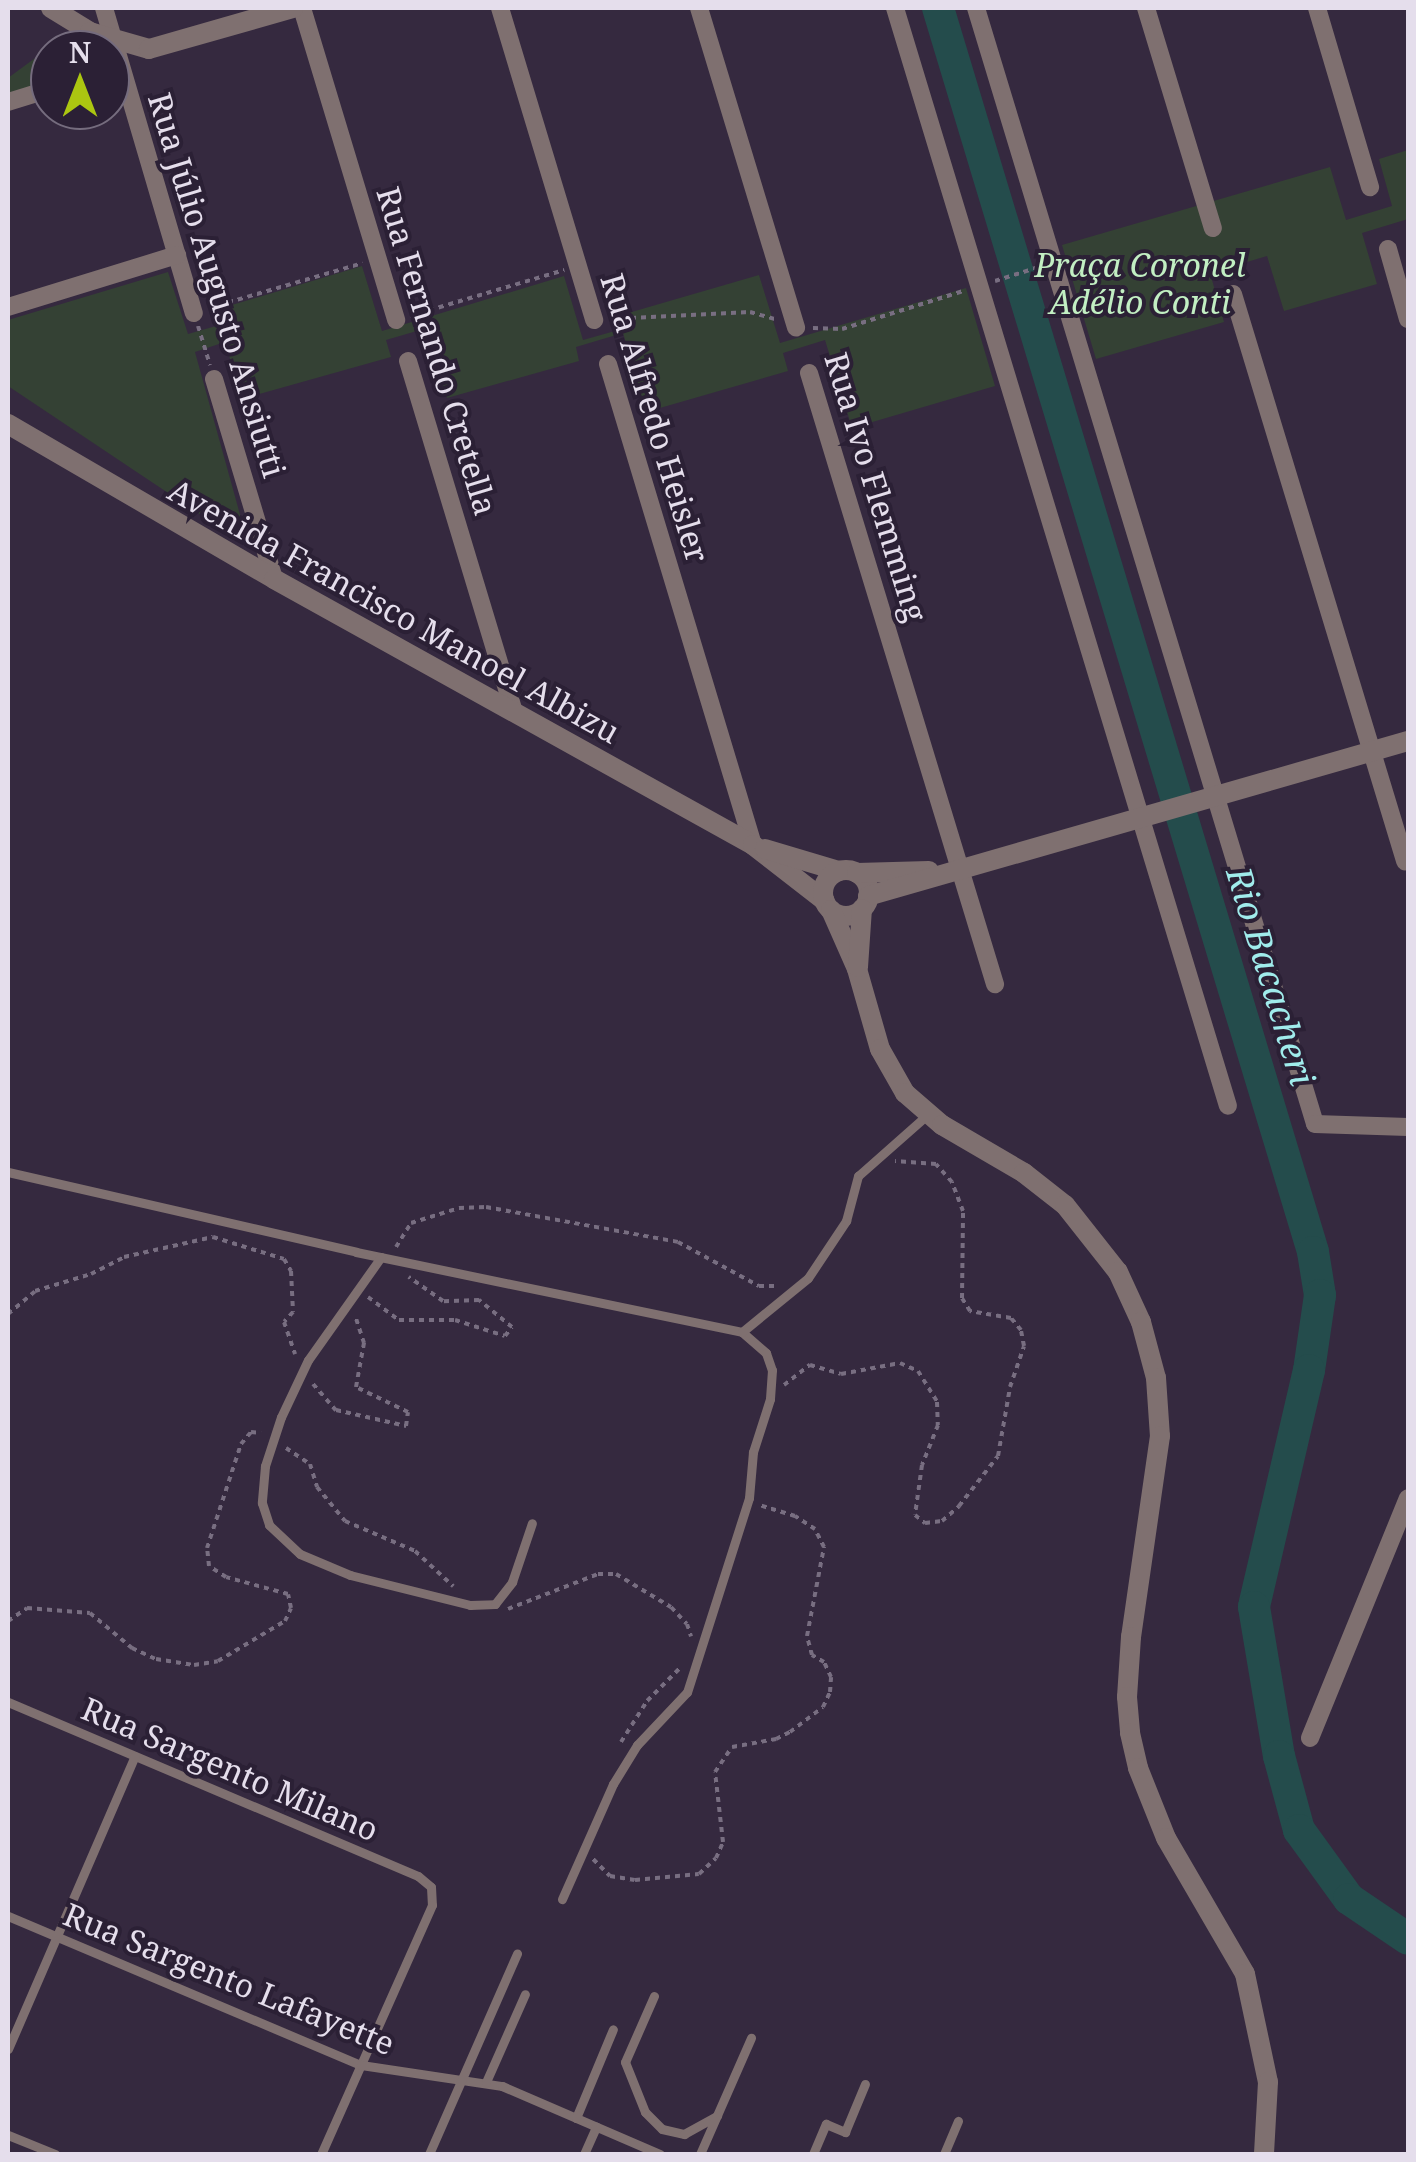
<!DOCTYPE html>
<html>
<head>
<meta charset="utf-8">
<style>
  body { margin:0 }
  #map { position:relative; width:1416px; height:2162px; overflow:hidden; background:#35293f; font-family:"Noto Serif",serif }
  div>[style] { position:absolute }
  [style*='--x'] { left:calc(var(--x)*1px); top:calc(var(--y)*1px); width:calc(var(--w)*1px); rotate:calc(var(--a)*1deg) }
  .green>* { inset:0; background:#344134 }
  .river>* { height:32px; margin:-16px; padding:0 16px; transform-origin:16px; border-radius:16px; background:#244c4c }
  .path>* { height:4px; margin-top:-2px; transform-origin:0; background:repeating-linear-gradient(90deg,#786e81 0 5px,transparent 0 10px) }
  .service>* { height:9px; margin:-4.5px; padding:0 4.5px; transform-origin:4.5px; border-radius:4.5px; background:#7f7070 }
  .minor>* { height:18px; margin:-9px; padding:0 9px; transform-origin:9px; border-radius:9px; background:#7f7070 }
  .tertiary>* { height:20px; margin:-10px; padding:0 10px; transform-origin:10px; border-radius:10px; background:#7f7070 }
  .tertiary>.ring { margin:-10px; padding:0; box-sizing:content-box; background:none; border:20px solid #7f7070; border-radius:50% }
  span { translate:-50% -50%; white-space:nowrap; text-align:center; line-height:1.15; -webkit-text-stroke:8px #2b2035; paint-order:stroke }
  .park-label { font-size:32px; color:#c2efc3; font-style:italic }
  .street-label { font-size:32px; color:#e5deec }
  .water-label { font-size:35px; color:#a0ecec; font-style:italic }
  .frame { position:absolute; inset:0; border:10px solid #e5deec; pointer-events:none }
  .north { position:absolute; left:30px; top:30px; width:100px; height:100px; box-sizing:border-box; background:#2b2035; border:2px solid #756c7e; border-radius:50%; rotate:0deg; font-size:28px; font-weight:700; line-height:40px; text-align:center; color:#e5deec }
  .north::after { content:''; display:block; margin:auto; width:35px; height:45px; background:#acc611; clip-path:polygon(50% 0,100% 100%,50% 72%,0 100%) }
</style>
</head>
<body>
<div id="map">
  <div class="green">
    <i style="clip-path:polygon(61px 39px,79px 50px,50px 50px,50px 81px,8px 94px,8px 78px)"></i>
    <i style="clip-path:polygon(1408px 150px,1408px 219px,1362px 233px,1377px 284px,1284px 311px,1267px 256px,1210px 273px,1224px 322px,1096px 359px,1062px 245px,1330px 167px,1346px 220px,1392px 206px,1379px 159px)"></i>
    <i style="clip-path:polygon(362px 266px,382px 331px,564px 276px,583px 340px,615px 331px,611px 318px,759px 275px,780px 343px,966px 288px,995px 386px,852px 428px,825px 340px,783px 353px,788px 371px,646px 412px,623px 333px,576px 347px,579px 361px,447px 398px,427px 328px,386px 340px,391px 357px,242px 399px,225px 342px,195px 352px,249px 547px,8px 386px,8px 320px,168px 272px,188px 334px,216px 326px,212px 311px)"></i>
  </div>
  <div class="river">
    <i style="--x:938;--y:8;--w:1299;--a:73.22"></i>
    <i style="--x:1313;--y:1252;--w:44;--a:80.8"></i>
    <i style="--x:1320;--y:1295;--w:76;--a:98.3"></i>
    <i style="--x:1309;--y:1370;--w:243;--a:103.1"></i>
    <i style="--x:1254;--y:1607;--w:151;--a:80.5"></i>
    <i style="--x:1279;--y:1756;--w:77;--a:74.9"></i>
    <i style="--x:1299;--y:1830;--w:85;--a:54.1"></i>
    <i style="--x:1349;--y:1899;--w:71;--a:34.1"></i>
  </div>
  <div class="path">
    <i style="--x:995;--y:281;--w:46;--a:-17.7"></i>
    <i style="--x:209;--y:308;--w:160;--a:-16.3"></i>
    <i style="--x:410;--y:316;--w:161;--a:-16.6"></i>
    <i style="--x:611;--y:319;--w:139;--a:-2.9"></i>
    <i style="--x:750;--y:312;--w:26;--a:16"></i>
    <i style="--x:198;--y:326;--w:41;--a:72.9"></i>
    <i style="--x:813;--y:328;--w:29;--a:2"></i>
    <i style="--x:842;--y:329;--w:127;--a:-17.4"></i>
    <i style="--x:396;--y:1247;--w:28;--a:-58"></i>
    <i style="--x:411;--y:1223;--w:50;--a:-17.4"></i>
    <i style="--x:459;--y:1208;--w:27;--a:-2"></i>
    <i style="--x:486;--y:1207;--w:195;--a:10.3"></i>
    <i style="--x:678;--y:1242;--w:92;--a:28.5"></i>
    <i style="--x:759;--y:1286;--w:16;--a:0"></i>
    <i style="--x:368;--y:1297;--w:39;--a:37"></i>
    <i style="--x:399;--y:1320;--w:56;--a:0"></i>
    <i style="--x:455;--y:1320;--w:52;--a:17.7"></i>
    <i style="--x:505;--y:1336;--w:11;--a:-52"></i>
    <i style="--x:512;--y:1327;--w:43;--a:-140.7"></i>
    <i style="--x:479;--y:1300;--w:36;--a:178"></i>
    <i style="--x:443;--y:1301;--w:42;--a:-144.8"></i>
    <i style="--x:8;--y:1314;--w:35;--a:-40"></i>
    <i style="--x:35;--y:1291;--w:59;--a:-16.9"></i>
    <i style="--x:91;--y:1274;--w:37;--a:-27"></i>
    <i style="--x:124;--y:1257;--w:91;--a:-12.7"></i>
    <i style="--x:213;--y:1237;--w:74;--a:17.2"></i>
    <i style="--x:284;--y:1259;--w:14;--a:60"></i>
    <i style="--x:291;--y:1271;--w:41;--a:87.2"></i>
    <i style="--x:293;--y:1312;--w:13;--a:132"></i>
    <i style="--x:284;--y:1322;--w:34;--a:71"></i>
    <i style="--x:313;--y:1384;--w:35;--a:49"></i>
    <i style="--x:336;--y:1410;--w:72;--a:12.9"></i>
    <i style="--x:406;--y:1426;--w:14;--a:-82"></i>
    <i style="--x:408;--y:1412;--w:58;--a:-154.3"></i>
    <i style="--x:356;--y:1387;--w:45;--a:-79.7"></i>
    <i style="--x:364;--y:1343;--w:29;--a:-108"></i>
    <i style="--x:784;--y:1385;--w:33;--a:-38"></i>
    <i style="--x:810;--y:1365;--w:32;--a:16"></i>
    <i style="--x:841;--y:1374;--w:60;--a:-10.6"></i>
    <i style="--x:900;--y:1363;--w:20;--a:24"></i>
    <i style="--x:918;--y:1371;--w:36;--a:58"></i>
    <i style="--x:937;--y:1402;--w:23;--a:88"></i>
    <i style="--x:938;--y:1425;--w:43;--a:111.8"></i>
    <i style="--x:922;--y:1465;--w:50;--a:98"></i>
    <i style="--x:915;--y:1515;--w:13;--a:39"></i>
    <i style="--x:925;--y:1523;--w:17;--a:-7"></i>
    <i style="--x:942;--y:1521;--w:23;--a:-41"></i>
    <i style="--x:959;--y:1506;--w:63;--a:-52"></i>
    <i style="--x:998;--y:1456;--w:70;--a:-80.1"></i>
    <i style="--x:1010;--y:1387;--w:43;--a:-71.1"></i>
    <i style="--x:1024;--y:1346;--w:16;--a:-101"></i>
    <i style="--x:1021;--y:1330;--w:16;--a:-130"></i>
    <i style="--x:1011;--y:1318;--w:42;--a:-170.3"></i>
    <i style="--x:970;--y:1311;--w:15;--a:-122"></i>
    <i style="--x:962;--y:1298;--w:87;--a:-89.3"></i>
    <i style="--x:963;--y:1211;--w:31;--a:-111"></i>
    <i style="--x:952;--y:1182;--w:24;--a:-132"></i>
    <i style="--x:936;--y:1164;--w:41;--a:-175.8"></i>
    <i style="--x:286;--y:1448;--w:29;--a:34"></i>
    <i style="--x:310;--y:1464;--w:24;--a:73"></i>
    <i style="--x:317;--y:1487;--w:44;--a:50.5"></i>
    <i style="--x:345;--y:1521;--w:76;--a:23.2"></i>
    <i style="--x:415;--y:1551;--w:52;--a:42.6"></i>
    <i style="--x:508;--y:1609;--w:97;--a:-21.3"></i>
    <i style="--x:598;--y:1574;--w:18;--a:0"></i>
    <i style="--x:616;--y:1574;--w:64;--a:31"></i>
    <i style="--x:671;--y:1607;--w:23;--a:47"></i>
    <i style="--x:687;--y:1624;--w:13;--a:72"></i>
    <i style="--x:8;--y:1621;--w:23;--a:-34"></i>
    <i style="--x:27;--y:1608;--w:63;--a:4.5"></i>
    <i style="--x:90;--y:1613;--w:55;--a:39.8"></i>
    <i style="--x:132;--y:1648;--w:26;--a:25"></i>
    <i style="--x:156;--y:1659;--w:38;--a:9"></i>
    <i style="--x:194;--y:1665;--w:24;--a:-9"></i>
    <i style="--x:218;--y:1661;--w:78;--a:-30.8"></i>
    <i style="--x:285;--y:1621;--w:14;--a:-65"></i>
    <i style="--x:291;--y:1608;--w:14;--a:-102"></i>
    <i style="--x:288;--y:1594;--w:64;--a:-164.7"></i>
    <i style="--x:226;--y:1577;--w:20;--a:-147"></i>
    <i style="--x:209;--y:1566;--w:18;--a:-96"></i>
    <i style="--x:207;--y:1548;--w:109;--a:-71.9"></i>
    <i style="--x:241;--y:1444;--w:16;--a:-50"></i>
    <i style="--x:251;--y:1432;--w:10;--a:6"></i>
    <i style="--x:621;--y:1742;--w:49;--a:-57.6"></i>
    <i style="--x:647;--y:1701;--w:47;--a:-45"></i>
    <i style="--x:593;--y:1859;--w:24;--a:45"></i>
    <i style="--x:610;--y:1876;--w:25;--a:9"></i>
    <i style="--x:635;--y:1880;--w:64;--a:-5.4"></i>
    <i style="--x:699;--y:1874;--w:23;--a:-43"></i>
    <i style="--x:716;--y:1858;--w:17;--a:-66"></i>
    <i style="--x:723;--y:1842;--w:70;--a:-96.5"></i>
    <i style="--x:715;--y:1772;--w:30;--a:-56"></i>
    <i style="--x:732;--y:1747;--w:45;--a:-10.3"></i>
    <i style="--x:776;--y:1739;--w:16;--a:-27"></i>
    <i style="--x:790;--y:1732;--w:41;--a:-37.1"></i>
    <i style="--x:823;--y:1707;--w:17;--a:-65"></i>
    <i style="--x:830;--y:1692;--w:15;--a:-86"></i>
    <i style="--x:831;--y:1677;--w:17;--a:-115"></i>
    <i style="--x:824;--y:1662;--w:14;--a:-150"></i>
    <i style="--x:812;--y:1655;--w:20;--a:-105"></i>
    <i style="--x:807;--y:1636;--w:91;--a:-79.2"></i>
    <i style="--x:824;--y:1547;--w:20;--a:-117"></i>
    <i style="--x:815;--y:1529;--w:24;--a:-147"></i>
    <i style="--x:795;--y:1516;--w:37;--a:-163"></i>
  </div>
  <div class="service">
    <i style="--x:8;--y:1172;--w:357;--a:12.9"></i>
    <i style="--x:356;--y:1252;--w:394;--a:11.7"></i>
    <i style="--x:742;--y:1332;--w:32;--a:41"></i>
    <i style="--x:766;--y:1353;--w:18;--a:71"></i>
    <i style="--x:772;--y:1370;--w:29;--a:94"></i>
    <i style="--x:770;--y:1399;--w:56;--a:107.8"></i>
    <i style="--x:753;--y:1452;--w:46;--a:95"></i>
    <i style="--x:749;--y:1498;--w:204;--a:107.7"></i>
    <i style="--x:687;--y:1692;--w:73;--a:133.3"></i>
    <i style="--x:637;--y:1745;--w:46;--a:121.6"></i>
    <i style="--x:613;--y:1784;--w:126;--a:113.9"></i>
    <i style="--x:381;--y:1257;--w:126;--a:125.3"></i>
    <i style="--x:308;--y:1360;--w:63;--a:115.3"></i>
    <i style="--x:281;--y:1417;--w:52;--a:108.1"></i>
    <i style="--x:265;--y:1466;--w:37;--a:95"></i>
    <i style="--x:262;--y:1503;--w:23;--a:72"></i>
    <i style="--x:269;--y:1525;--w:42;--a:43.1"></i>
    <i style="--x:300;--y:1554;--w:54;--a:22.8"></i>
    <i style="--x:350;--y:1575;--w:124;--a:14"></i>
    <i style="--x:470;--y:1605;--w:25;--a:-2"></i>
    <i style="--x:495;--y:1604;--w:28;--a:-52"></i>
    <i style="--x:512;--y:1582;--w:62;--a:-71.3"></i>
    <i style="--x:742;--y:1332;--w:85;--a:-39.3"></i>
    <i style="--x:808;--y:1278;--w:69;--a:-56.3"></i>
    <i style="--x:846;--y:1221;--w:47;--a:-75.1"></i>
    <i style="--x:858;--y:1176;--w:92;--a:-41.5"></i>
    <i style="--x:8;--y:1702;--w:445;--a:23"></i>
    <i style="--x:418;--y:1876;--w:17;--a:40"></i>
    <i style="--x:431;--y:1887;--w:18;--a:87"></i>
    <i style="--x:432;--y:1905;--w:273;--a:114"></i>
    <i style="--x:8;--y:1916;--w:383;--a:22.9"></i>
    <i style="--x:361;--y:2065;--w:143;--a:8.5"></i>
    <i style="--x:502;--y:2086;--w:172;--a:23.3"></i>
    <i style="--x:654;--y:1996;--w:72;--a:113.7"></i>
    <i style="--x:625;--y:2062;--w:54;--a:68.2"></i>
    <i style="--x:645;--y:2112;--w:24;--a:45"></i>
    <i style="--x:662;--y:2129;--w:23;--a:13"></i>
    <i style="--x:684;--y:2134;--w:38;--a:-29"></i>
    <i style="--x:8;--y:2049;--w:319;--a:-66.6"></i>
    <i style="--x:486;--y:2082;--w:96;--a:-66.1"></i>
    <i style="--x:576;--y:2118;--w:96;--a:-67.4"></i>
    <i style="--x:8;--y:2135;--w:51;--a:22"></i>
    <i style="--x:429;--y:2154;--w:219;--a:-66.3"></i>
    <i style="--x:584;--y:2154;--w:30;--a:-66"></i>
    <i style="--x:700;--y:2154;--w:127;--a:-66.3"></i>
    <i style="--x:813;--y:2154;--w:33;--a:-67"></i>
    <i style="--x:826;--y:2124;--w:21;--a:23"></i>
    <i style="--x:845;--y:2132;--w:52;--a:-67.4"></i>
    <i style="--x:944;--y:2154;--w:36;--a:-67"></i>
  </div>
  <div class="minor">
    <i style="--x:104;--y:8;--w:318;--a:73.6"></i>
    <i style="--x:302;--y:8;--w:326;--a:73.2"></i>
    <i style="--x:500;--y:8;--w:326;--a:73.2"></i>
    <i style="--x:699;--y:8;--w:334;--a:73.1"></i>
    <i style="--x:895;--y:8;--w:1147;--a:73.13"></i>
    <i style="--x:976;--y:8;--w:1166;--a:73.1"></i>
    <i style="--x:1315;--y:1124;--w:93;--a:1.8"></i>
    <i style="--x:1146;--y:8;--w:230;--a:73.1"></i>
    <i style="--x:1317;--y:8;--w:187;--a:73.5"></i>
    <i style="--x:8;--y:102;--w:44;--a:-17.2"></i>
    <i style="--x:1388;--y:249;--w:73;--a:74.1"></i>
    <i style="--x:1233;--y:294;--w:593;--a:73.12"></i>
    <i style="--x:8;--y:307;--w:177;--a:-17.1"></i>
    <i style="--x:408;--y:361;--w:367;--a:73.2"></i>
    <i style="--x:608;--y:364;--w:502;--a:73.22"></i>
    <i style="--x:809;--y:373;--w:639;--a:73.07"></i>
    <i style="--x:214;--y:379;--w:209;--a:73.3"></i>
    <i style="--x:1310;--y:1738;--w:259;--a:-67.8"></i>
  </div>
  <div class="tertiary">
    <i style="--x:51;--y:8;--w:46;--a:31.6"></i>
    <i style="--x:90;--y:32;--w:61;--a:16.1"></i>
    <i style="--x:149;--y:49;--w:150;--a:-15.9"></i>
    <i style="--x:8;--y:424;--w:308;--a:30.2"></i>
    <i style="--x:274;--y:579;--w:548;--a:29.04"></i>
    <i style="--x:753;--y:845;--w:91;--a:37.9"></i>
    <i style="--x:765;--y:849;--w:77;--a:16.6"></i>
    <i class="ring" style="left:823px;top:870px;width:26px;height:26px"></i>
    <i style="--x:857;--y:873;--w:72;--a:-1.6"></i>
    <i style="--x:868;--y:896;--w:562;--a:-16.02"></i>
    <i style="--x:831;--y:910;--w:64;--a:66.2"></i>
    <i style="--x:857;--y:969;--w:83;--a:74"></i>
    <i style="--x:880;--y:1049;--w:51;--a:60.4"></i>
    <i style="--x:905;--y:1093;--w:49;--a:40.9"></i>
    <i style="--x:942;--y:1125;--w:95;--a:30.3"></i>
    <i style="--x:1024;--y:1173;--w:52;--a:38"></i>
    <i style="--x:1065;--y:1205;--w:85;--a:51.7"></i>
    <i style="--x:1118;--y:1272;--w:55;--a:65.3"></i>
    <i style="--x:1141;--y:1322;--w:58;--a:75"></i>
    <i style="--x:1156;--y:1378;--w:58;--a:86.1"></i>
    <i style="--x:1160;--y:1436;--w:203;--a:98.2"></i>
    <i style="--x:1131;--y:1637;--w:60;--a:93.8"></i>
    <i style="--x:1127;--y:1697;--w:36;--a:85"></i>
    <i style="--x:1130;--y:1733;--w:36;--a:77"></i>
    <i style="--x:1138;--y:1768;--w:75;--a:68.2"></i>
    <i style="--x:1166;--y:1838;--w:157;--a:59.8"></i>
    <i style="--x:1245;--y:1974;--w:110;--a:78"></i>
    <i style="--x:1268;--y:2082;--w:72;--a:93.2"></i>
    <i style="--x:858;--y:967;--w:58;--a:-86.1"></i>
  </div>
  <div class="park-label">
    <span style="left:1140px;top:284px">Praça Coronel<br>Adélio Conti</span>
  </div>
  <div class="street-label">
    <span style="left:217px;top:285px;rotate:73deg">Rua Júlio Augusto Ansiutti</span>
    <span style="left:437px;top:351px;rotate:73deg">Rua Fernando Cretella</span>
    <span style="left:655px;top:418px;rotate:73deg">Rua Alfredo Heisler</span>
    <span style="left:876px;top:487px;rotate:73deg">Rua Ivo Flemming</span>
    <span style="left:394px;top:611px;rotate:29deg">Avenida Francisco Manoel Albizu</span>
    <span style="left:230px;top:1769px;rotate:23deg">Rua Sargento Milano</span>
    <span style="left:229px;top:1979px;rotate:22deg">Rua Sargento Lafayette</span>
  </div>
  <div class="water-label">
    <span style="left:1271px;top:976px;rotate:73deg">Rio Bacacheri</span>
  </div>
  <div class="frame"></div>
  <div class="north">N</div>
</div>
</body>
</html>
